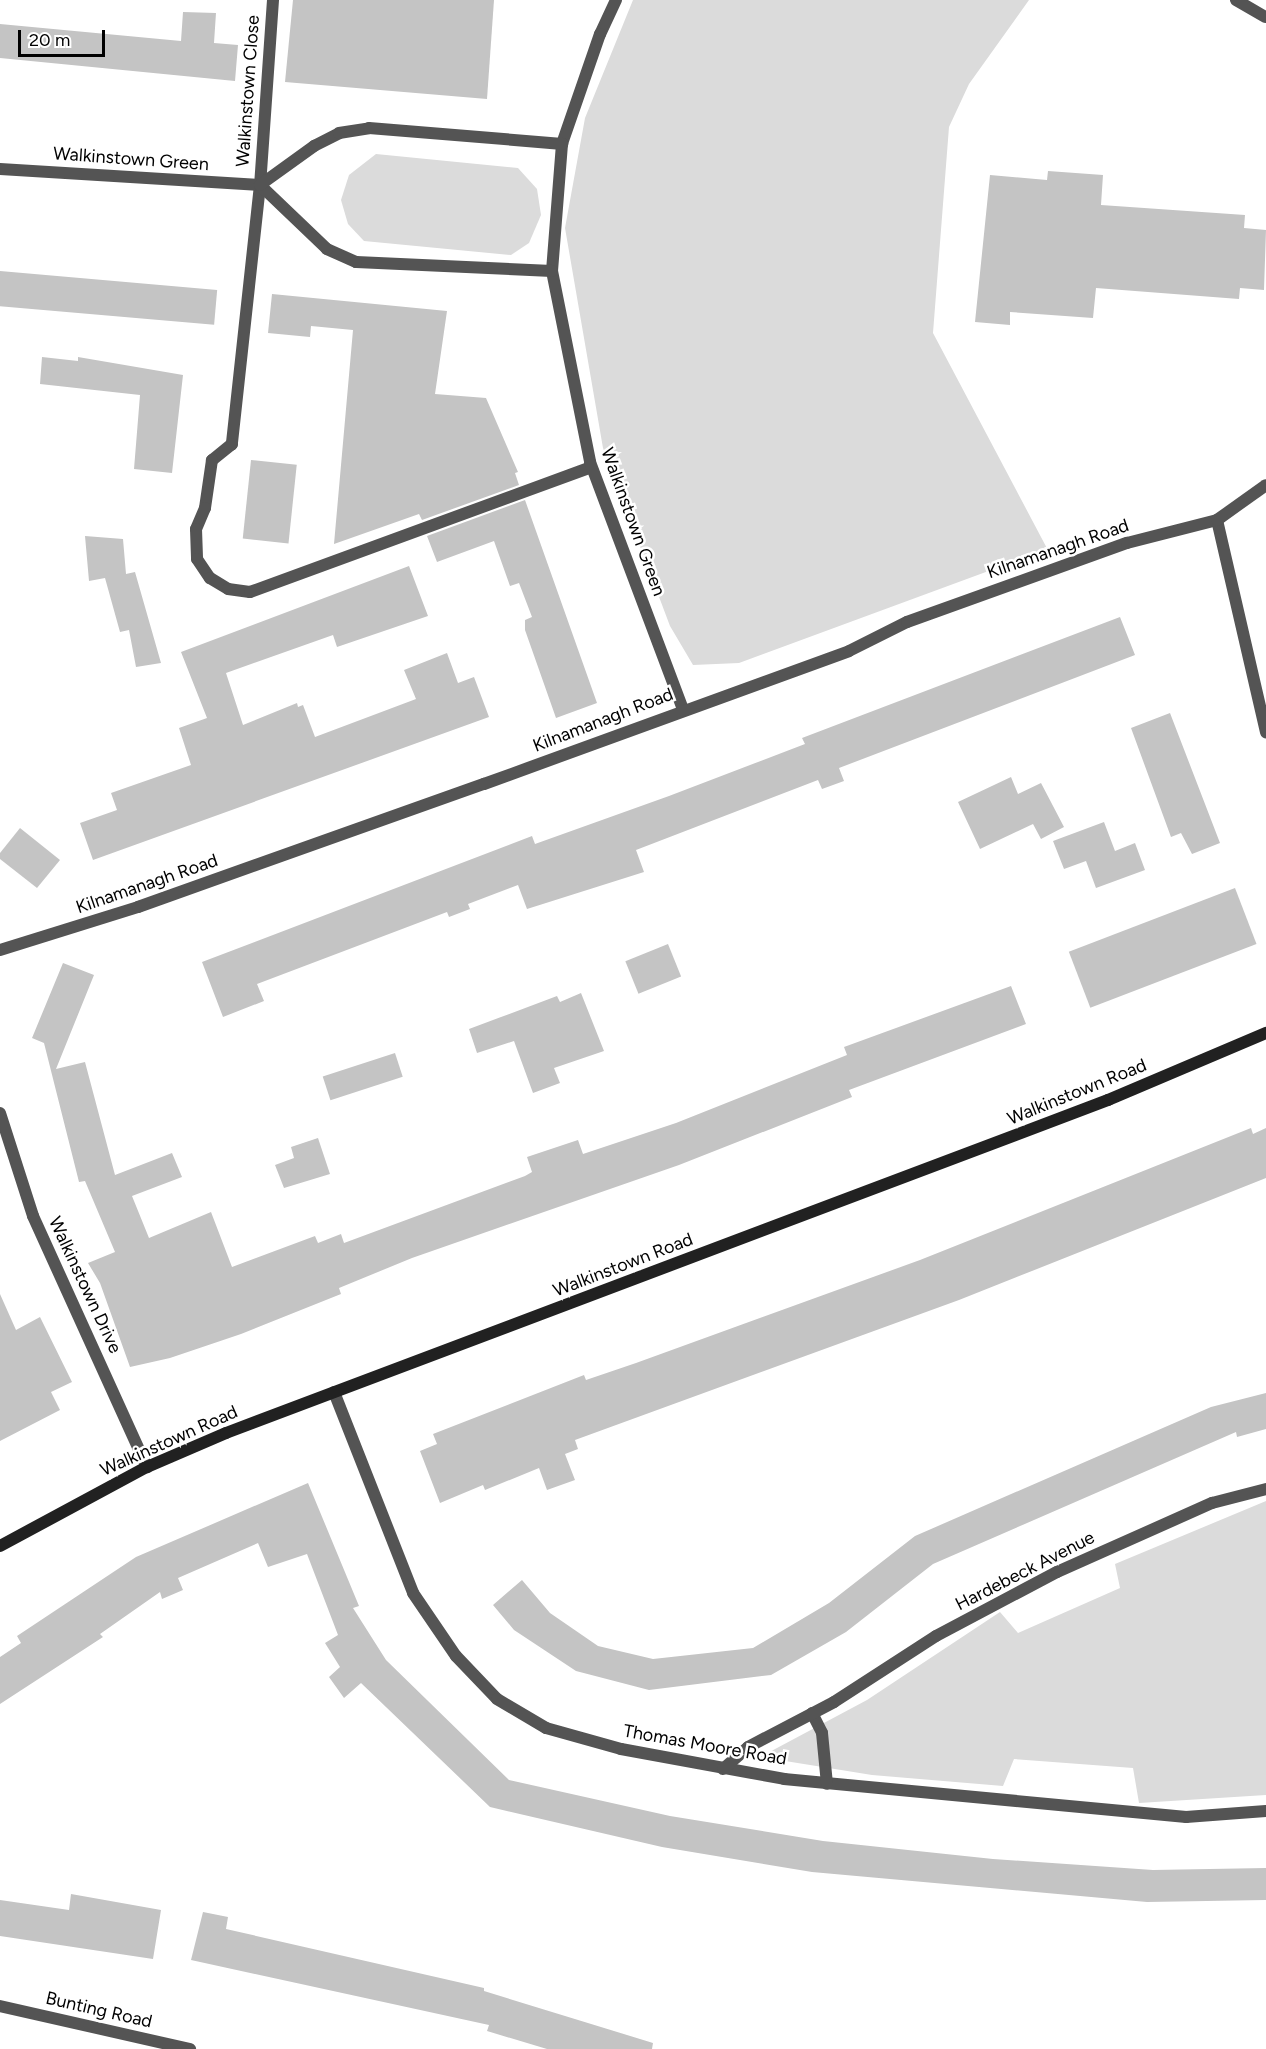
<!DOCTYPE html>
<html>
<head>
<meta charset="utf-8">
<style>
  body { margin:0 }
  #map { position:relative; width:1266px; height:2049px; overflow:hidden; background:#fff; font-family:Figtree,sans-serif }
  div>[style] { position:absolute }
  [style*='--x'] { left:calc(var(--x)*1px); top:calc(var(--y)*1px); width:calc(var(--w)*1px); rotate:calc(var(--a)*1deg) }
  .green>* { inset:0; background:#dbdbdb }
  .building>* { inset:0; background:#c4c4c4; transform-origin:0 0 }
  .street>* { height:12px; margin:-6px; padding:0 6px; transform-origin:6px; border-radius:6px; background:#545454 }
  .secondary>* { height:12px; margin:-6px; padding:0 6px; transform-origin:6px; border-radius:6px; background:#212121 }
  span { translate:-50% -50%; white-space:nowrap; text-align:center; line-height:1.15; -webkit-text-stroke:5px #fff; paint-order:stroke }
  .street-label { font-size:18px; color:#000 }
  .scale { position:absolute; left:18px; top:30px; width:87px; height:27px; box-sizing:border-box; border:3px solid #000; border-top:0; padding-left:8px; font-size:18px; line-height:21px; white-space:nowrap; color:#000; -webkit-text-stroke:4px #fff; paint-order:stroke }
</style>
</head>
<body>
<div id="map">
  <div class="green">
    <i style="clip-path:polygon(633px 0,1029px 0,969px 84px,949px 127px,933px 333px,1050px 554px,994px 569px,739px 663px,693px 665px,670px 626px,603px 448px,565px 228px,585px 118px)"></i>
    <i style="clip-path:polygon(376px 154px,518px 168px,537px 189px,541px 215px,529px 243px,511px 255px,364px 241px,348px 224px,341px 200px,349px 175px)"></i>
    <i style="clip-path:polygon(1266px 1501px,1266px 1795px,1139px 1803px,1133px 1768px,1014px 1759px,1003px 1786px,872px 1775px,760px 1757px,867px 1700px,1000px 1612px,1018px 1633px,1120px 1588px,1115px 1564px)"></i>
  </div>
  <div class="building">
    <i style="clip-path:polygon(293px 0,494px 0,487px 99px,285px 82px)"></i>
    <i style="clip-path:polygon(183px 12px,216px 13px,214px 43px,238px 45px,235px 81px,0 58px,0 24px,181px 41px)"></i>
    <i style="clip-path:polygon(1048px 171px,1103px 175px,1101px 205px,1245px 215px,1244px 228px,1266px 230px,1264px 290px,1240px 288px,1239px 299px,1096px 288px,1093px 318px,1010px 312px,1010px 325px,975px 322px,990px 175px,1047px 180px)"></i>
    <i style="left:0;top:271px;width:218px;height:35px;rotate:5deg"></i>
    <i style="clip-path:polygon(272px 294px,447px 311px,435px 394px,486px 398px,518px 472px,515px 473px,519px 485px,422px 520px,419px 514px,334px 544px,353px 330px,311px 326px,310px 337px,268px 333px)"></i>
    <i style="clip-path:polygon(42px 357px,78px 361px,78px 357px,183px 375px,172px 473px,134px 469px,140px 395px,40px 384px)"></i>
    <i style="left:251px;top:460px;width:46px;height:79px;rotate:6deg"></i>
    <i style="clip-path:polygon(525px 500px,597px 703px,556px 718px,525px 630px,525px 620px,532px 617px,519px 583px,510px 586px,494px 541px,437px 562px,427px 536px)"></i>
    <i style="clip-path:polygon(85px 536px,123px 539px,126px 574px,135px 572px,161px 663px,136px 667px,129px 630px,120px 632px,105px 578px,89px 581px)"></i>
    <i style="clip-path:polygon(409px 566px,428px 616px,337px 647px,333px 635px,226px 673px,243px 725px,297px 703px,298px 707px,303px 705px,315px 737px,416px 699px,404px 670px,447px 653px,458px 683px,474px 677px,489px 717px,93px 860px,80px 823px,117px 810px,111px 793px,191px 765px,179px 728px,207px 718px,181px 652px)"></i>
    <i style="clip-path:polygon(1120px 617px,1135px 655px,839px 768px,844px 781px,822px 789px,818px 780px,636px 850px,644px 872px,527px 909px,518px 885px,468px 904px,470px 909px,449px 917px,447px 912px,257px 984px,264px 1001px,223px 1017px,202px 962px,532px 836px,535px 844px,669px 796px,805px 744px,802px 738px)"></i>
    <i style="clip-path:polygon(1170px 713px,1220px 843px,1192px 854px,1181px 833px,1171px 837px,1131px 728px)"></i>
    <i style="clip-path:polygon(1011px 777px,1018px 794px,1041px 783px,1064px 827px,1041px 839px,1033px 824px,980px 849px,958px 802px)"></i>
    <i style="clip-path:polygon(1104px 822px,1115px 851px,1135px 843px,1145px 870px,1096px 888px,1086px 861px,1064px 869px,1053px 841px)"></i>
    <i style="clip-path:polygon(20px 828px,60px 860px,37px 888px,0 859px,0 853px)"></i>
    <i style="left:1235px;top:888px;width:60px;height:178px;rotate:69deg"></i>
    <i style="left:668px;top:944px;width:35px;height:46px;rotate:68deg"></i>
    <i style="clip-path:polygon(63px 963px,94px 975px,56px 1069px,85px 1062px,115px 1175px,172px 1153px,182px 1177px,132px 1196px,149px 1238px,211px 1212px,232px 1267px,315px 1236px,318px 1243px,341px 1234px,344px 1243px,525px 1176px,532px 1172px,527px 1157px,578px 1140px,583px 1154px,676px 1123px,847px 1055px,844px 1047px,1011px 986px,1026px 1024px,849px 1090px,852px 1097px,679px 1165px,412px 1258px,339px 1288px,341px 1294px,241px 1334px,170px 1358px,130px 1367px,100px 1283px,88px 1263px,115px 1252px,85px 1181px,79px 1182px,44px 1043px,32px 1038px)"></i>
    <i style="clip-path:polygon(581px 993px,604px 1051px,554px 1068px,560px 1083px,533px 1093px,514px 1041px,477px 1053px,469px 1029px,557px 996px,560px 1002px)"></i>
    <i style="left:395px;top:1053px;width:25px;height:76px;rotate:72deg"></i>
    <i style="clip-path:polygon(1251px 1128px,1253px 1134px,1266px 1128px,1266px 1178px,959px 1300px,575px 1440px,578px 1449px,565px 1454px,575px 1480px,547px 1490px,539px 1468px,485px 1490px,483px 1485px,440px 1503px,420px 1451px,437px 1444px,433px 1434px,584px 1375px,586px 1380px,636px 1363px,920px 1260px)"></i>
    <i style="clip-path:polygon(318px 1138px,330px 1174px,284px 1188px,275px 1165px,294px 1158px,291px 1147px)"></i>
    <i style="clip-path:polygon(0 1294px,16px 1330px,40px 1317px,72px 1382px,51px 1392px,60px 1410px,0 1441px)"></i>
    <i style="clip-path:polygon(1266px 1393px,1266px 1429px,1237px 1437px,1236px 1432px,933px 1564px,846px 1632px,771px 1675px,649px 1690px,576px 1671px,514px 1630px,493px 1605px,522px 1580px,550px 1613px,598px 1646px,653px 1659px,753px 1648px,829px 1603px,915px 1536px,1211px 1407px)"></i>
    <i style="clip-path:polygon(308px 1483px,359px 1606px,353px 1608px,386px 1660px,509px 1780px,670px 1816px,823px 1841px,993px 1859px,1153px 1870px,1266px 1868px,1266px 1900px,1147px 1902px,812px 1872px,662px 1847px,490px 1807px,361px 1683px,344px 1698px,329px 1677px,340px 1667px,325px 1643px,338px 1635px,307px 1554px,268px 1567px,258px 1543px,178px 1578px,183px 1590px,162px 1599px,160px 1592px,100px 1634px,103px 1637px,0 1704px,0 1657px,21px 1643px,17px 1636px,136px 1557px)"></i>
    <i style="clip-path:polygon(71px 1894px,161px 1910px,153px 1959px,0 1936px,0 1900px,69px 1910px)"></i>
    <i style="clip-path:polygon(203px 1912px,228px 1917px,226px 1929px,484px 1988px,484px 1991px,653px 2043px,652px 2049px,547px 2049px,487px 2031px,489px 2025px,191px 1960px)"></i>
  </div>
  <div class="street">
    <i style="--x:273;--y:0;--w:185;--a:94"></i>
    <i style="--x:260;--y:185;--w:261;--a:96.2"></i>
    <i style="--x:232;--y:444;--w:26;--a:141"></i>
    <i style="--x:212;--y:460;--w:49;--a:98.3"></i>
    <i style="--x:205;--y:508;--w:23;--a:113"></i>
    <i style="--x:196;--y:529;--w:30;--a:88"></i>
    <i style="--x:197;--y:559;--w:23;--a:56"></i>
    <i style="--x:210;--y:578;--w:21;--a:31"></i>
    <i style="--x:228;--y:589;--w:22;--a:8"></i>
    <i style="--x:250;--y:592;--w:363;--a:-20.1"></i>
    <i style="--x:616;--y:0;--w:38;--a:115"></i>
    <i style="--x:600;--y:34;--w:116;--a:109.1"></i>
    <i style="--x:562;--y:144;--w:127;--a:94.5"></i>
    <i style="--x:552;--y:271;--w:195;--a:78.7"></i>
    <i style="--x:590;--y:462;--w:264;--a:69.4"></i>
    <i style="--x:1236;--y:0;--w:34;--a:30"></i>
    <i style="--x:0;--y:169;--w:260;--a:3.5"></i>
    <i style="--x:552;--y:271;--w:196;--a:-177.4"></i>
    <i style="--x:356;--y:262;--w:32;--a:-156"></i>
    <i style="--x:327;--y:249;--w:93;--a:-136.3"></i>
    <i style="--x:260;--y:185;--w:67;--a:-35.8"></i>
    <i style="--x:314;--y:146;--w:28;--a:-27"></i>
    <i style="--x:339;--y:133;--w:30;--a:-9"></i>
    <i style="--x:369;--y:128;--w:194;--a:4.7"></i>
    <i style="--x:1217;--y:520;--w:218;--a:77"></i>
    <i style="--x:0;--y:950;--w:145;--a:-17.3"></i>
    <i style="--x:138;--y:907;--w:367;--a:-19.6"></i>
    <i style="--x:484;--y:784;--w:388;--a:-20"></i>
    <i style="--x:849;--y:651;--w:65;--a:-26.6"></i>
    <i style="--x:907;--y:622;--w:234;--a:-19.8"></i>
    <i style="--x:1127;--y:543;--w:93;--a:-14.3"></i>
    <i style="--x:1217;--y:520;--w:60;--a:-35.5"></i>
    <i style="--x:0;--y:1113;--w:108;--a:72.2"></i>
    <i style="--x:33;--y:1216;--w:276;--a:65.6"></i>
    <i style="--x:334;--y:1392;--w:216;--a:68.5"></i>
    <i style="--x:413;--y:1593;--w:76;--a:55.7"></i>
    <i style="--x:456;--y:1656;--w:59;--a:46.4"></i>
    <i style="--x:497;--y:1699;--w:57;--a:30.6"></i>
    <i style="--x:546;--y:1728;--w:78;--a:15.6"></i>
    <i style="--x:621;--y:1749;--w:166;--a:10.4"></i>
    <i style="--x:784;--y:1779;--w:404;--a:5.4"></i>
    <i style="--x:1186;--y:1817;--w:80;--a:-4.3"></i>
    <i style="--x:812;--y:1713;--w:22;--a:63"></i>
    <i style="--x:822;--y:1733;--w:51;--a:84.4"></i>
    <i style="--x:723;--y:1769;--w:33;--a:-41"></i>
    <i style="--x:748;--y:1747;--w:97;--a:-27.6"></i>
    <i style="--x:834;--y:1702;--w:121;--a:-32.9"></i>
    <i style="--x:936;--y:1636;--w:137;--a:-27.9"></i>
    <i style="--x:1057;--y:1572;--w:170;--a:-24"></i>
    <i style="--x:1212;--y:1503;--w:56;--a:-14.5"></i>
    <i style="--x:0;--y:2006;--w:195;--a:12.8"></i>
  </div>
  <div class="secondary">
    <i style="--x:0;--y:1546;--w:167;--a:-28.3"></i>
    <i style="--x:147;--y:1467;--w:86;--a:-23.3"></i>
    <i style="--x:226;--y:1433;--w:943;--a:-20.68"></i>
    <i style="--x:1108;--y:1100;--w:172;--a:-23"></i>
  </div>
  <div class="street-label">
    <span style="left:248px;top:91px;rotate:-86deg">Walkinstown Close</span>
    <span style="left:131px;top:159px;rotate:4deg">Walkinstown Green</span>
    <span style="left:633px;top:522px;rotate:70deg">Walkinstown Green</span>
    <span style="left:1058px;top:549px;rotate:-19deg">Kilnamanagh Road</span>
    <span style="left:603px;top:720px;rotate:-21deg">Kilnamanagh Road</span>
    <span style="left:147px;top:884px;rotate:-19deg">Kilnamanagh Road</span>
    <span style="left:1077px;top:1092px;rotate:-22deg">Walkinstown Road</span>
    <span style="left:623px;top:1265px;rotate:-21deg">Walkinstown Road</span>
    <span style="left:85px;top:1285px;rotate:65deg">Walkinstown Drive</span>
    <span style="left:169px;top:1441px;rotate:-24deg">Walkinstown Road</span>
    <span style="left:1025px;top:1571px;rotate:-27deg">Hardebeck Avenue</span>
    <span style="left:705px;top:1745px;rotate:10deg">Thomas Moore Road</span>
    <span style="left:99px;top:2010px;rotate:13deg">Bunting Road</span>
  </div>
  <div class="scale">20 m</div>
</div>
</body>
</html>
